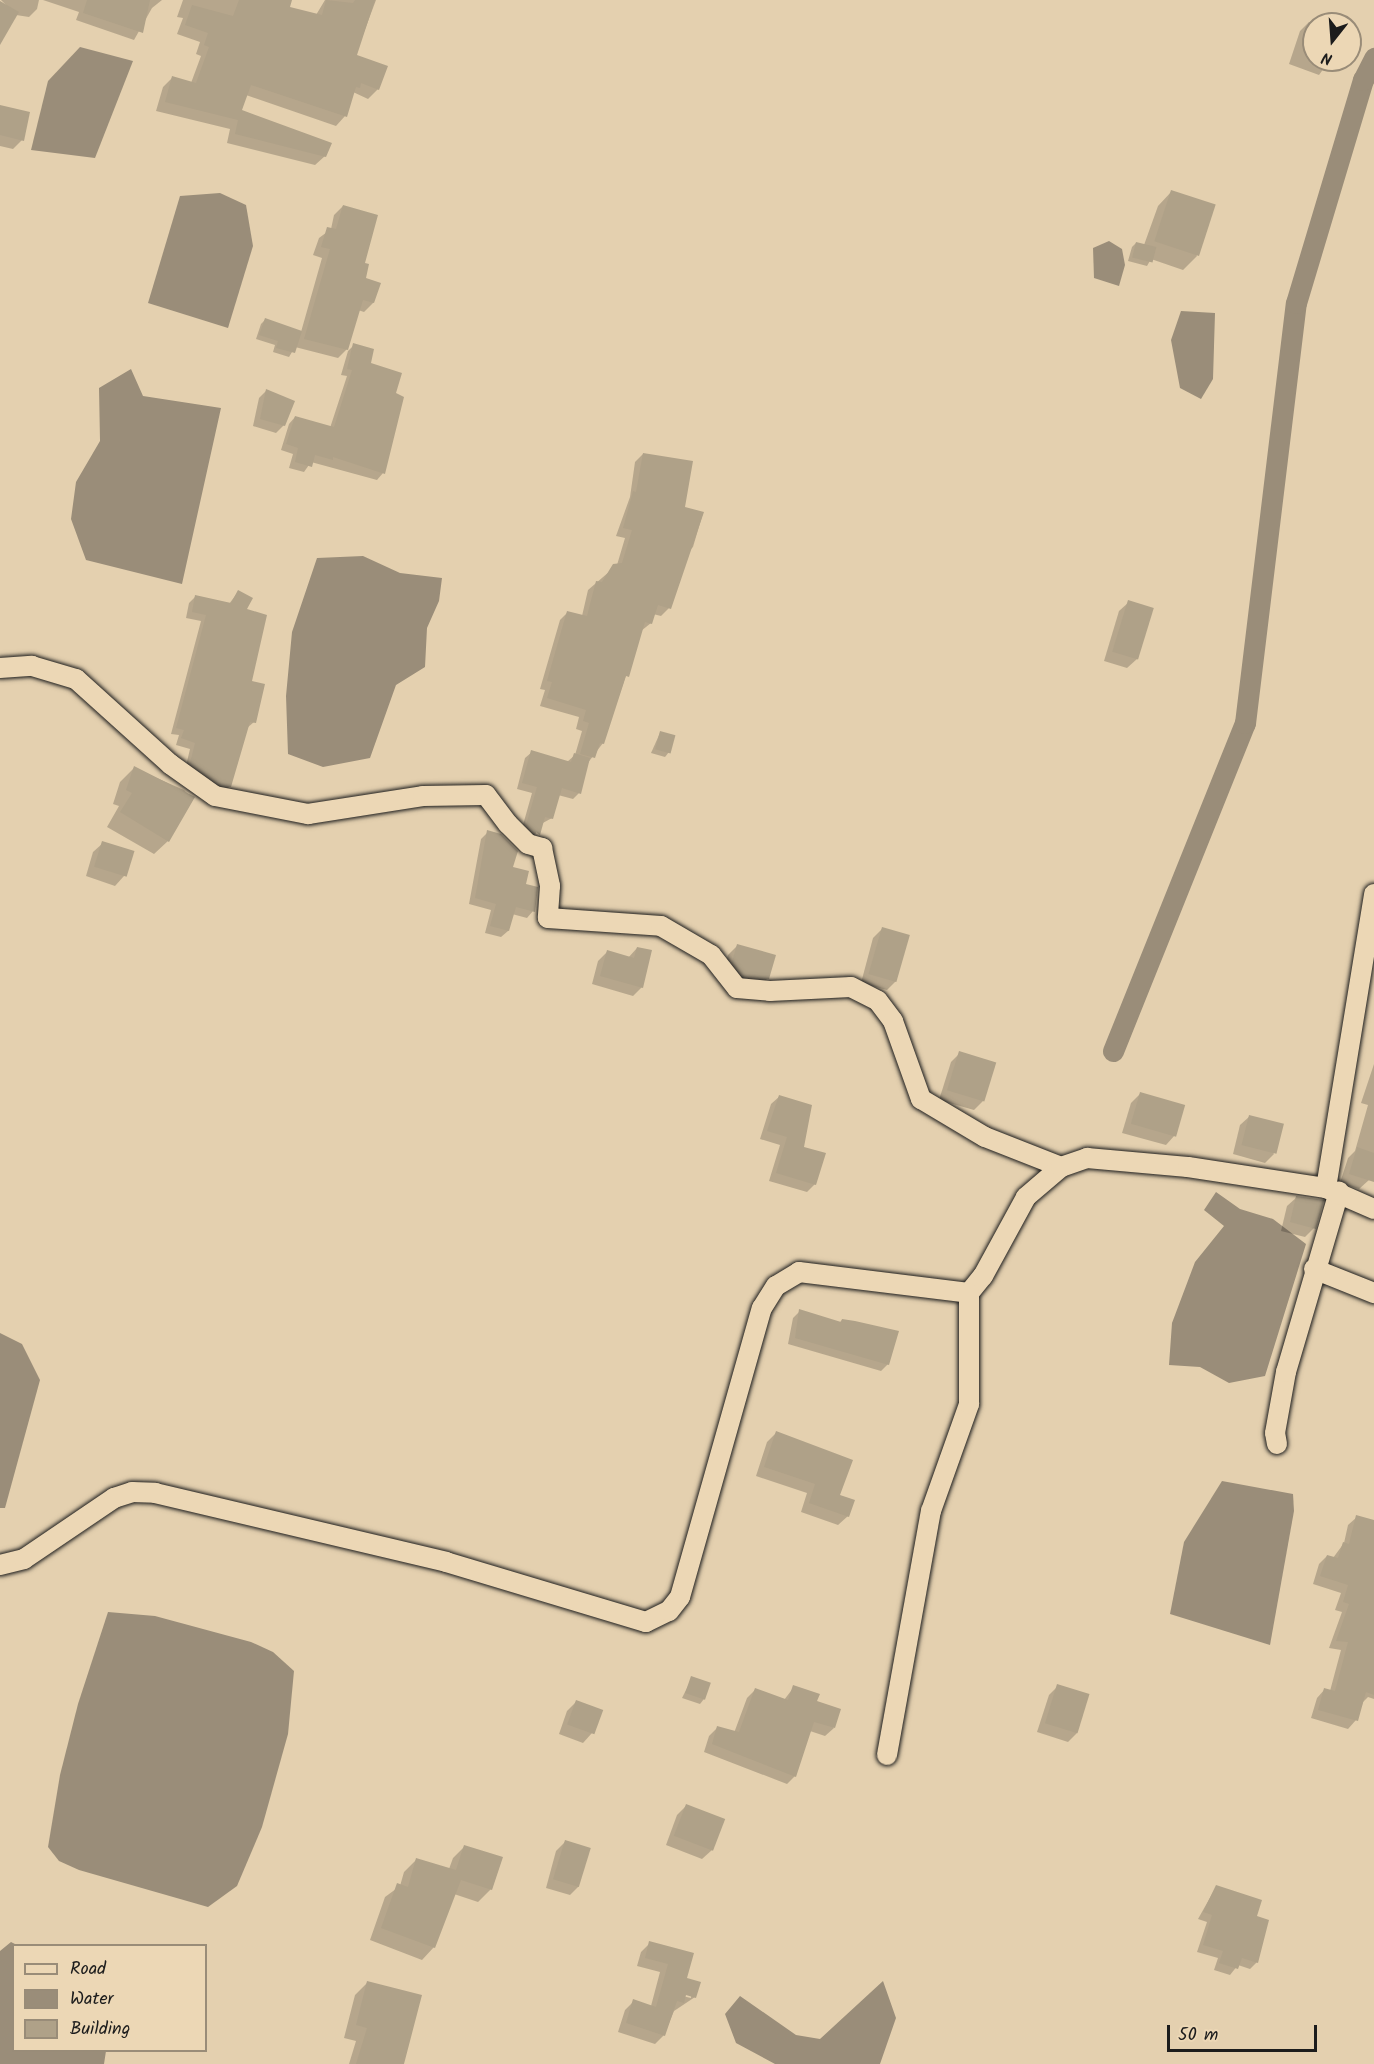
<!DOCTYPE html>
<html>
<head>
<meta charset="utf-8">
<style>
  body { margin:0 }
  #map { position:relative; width:1374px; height:2064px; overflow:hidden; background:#e4d0af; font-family:Kalam,sans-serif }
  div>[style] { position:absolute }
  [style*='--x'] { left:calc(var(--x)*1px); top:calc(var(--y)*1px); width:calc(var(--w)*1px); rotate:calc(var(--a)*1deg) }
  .water>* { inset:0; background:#9a8d79 }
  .shadow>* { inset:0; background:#0003 }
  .canal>* { height:21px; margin:-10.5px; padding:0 10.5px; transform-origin:10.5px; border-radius:10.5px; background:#9a8d79 }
  .building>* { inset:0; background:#afa188; transform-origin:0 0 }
  .roads { filter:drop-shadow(0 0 2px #1c1c1c) drop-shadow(0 0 2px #1c1c1c) }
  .street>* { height:20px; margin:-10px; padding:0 10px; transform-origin:10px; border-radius:10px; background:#ecd7b5 }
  span { translate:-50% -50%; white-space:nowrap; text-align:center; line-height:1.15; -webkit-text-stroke:6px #ecd7b5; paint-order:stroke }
  .legend { position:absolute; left:12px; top:1944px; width:195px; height:108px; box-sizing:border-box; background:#ecd7b5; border:2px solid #998c78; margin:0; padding:8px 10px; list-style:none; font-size:18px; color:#1c1c1c }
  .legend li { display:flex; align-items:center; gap:12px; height:30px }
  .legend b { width:30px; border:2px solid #998c78 }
  .north { position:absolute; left:1302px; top:12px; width:60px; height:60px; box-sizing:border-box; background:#ecd7b5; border:2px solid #998c78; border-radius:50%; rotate:197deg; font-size:16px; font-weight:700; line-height:24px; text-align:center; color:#1c1c1c }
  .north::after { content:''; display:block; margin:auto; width:21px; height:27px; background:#1c1c1c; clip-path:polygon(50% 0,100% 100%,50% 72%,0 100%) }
  .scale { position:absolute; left:1167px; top:2025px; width:150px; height:27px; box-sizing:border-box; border:3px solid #1c1c1c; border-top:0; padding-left:8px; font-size:18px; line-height:21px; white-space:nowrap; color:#1c1c1c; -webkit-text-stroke:4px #ecd7b5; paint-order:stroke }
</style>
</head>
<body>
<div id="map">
  <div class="water">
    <i style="clip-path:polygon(80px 47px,133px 61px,95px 158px,31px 150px,48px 81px)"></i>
    <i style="clip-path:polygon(220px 193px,246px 205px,253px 246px,228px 328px,148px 303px,180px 196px)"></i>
    <i style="clip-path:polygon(1109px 241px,1122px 249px,1125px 265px,1119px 286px,1094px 278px,1093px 248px)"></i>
    <i style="clip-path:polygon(1181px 311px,1215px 313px,1213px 379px,1201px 399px,1180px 388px,1171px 340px)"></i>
    <i style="clip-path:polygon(131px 369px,143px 396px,221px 408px,182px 584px,86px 560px,71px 519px,76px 482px,100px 441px,99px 388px)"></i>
    <i style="clip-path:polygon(363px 556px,400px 573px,442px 578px,439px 601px,427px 628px,425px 667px,396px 685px,370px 758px,323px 767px,288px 754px,286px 696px,292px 632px,317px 558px)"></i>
    <i style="clip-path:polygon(1216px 1192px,1240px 1209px,1273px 1219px,1306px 1244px,1265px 1376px,1229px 1383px,1200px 1367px,1169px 1365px,1172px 1323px,1195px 1262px,1224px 1226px,1204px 1210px)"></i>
    <i style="clip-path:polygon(0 1333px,22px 1344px,40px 1380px,5px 1508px,0 1508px)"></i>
    <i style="clip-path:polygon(1222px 1481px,1293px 1494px,1294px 1511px,1270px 1645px,1170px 1614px,1184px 1542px)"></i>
    <i style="clip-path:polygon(108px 1612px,155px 1616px,251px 1642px,273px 1652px,294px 1671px,288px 1734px,262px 1827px,237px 1886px,208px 1907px,79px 1870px,59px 1861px,48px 1847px,60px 1775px,78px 1704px)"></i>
    <i style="clip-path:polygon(11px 1942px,17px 1945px,14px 1946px,14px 2050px,106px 2051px,104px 2064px,0 2064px,0 1951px)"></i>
    <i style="clip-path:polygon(883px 1981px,896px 2018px,880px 2064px,775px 2064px,736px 2043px,725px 2014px,740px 1996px,796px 2035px,820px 2039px)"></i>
  </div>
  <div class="shadow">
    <i style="clip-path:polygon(1px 0,39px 0,37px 9px,29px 17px,16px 15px)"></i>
    <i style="clip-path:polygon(43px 0,162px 0,152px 8px,134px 40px,76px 20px,79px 12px)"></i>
    <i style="clip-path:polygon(183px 0,291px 0,288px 8px,316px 15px,325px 0,376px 0,355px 56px,387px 67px,378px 89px,368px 99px,353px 92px,345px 116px,336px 126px,246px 95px,240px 111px,325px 156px,315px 165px,227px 143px,230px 129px,156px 111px,163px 87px,172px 78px,191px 83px,201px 56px,196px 54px,200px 42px,177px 34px,183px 18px,177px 17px)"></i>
    <i style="clip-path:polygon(1309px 22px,1316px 24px,1314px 60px,1330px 60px,1319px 75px,1289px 64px,1300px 31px)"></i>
    <i style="clip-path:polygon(0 107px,22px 140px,13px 149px,0 146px)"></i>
    <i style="clip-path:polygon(1172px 191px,1197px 256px,1183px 270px,1151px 259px,1147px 266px,1128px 261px,1132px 247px,1136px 243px,1144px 245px,1158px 206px)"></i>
    <i style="clip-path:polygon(343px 206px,364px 264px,364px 279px,379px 284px,373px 303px,364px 312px,358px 310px,347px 349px,338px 358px,295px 347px,289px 357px,273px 352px,275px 345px,256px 339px,261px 324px,265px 320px,301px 332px,322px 258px,313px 255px,319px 238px,331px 229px,334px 215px)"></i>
    <i style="clip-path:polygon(354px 345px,394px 394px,383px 473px,377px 480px,311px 462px,304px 472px,289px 468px,293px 454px,281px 450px,289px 424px,295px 417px,330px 428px,347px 376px,341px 375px,348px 351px)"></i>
    <i style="clip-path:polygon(266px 391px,284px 425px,276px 433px,253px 426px,259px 398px)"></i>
    <i style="clip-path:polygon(643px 454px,683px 508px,703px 513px,693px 547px,687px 553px,669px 608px,661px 616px,653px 614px,651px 623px,641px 631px,603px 743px,587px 764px,579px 793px,573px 799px,558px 795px,552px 818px,541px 824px,532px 840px,521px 832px,532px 793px,517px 789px,525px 758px,532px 752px,567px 762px,575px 755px,582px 731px,576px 729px,579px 717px,540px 706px,545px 690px,540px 689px,560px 620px,568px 612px,582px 616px,588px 590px,617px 565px,625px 538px,616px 536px,630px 497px,635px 462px)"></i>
    <i style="clip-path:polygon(238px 592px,245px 610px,254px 722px,247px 728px,230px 786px,224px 792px,185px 770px,190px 749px,176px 745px,179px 735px,171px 734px,201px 621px,186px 618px,189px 603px,195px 597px,229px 604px)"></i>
    <i style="clip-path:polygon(1129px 602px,1137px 659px,1127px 668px,1104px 661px,1119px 611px)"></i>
    <i style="clip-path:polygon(660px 733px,669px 752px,665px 757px,651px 753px)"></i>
    <i style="clip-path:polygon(134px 768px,184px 790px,193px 799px,168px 841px,154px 854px,107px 827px,119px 806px,113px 804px,120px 782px)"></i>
    <i style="clip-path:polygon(488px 832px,524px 885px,533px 911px,527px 918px,512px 914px,508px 931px,501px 937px,485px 933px,491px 910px,469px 904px,481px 839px)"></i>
    <i style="clip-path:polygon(103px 843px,132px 852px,124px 876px,115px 886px,86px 876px,93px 852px)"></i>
    <i style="clip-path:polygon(882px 929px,896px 981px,887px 990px,861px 983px,873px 938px)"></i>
    <i style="clip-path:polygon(738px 945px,768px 978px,759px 987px,723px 972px,728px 955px)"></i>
    <i style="clip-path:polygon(637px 948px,642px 987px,633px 996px,592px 984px,598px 961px,607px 952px,628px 958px)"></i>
    <i style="clip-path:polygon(960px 1053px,983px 1101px,974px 1110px,939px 1100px,951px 1062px)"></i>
    <i style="clip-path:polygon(1374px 1064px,1374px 1162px,1369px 1180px,1359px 1189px,1340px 1183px,1348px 1158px,1355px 1151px,1368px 1105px,1361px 1103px)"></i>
    <i style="clip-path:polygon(1140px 1094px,1175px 1135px,1166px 1145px,1122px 1133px,1131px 1103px)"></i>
    <i style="clip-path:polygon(780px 1096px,815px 1184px,807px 1192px,769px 1181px,780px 1145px,760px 1139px,771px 1104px)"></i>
    <i style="clip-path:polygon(1250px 1116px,1274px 1154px,1265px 1163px,1233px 1154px,1240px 1125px)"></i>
    <i style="clip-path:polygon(1297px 1197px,1314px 1228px,1305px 1237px,1281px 1231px,1287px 1206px)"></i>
    <i style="clip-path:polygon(800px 1311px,839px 1323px,842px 1320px,888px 1364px,881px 1371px,788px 1344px,793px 1318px)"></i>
    <i style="clip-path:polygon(776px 1433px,838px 1496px,848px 1516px,838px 1525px,801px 1512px,807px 1493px,756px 1476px,767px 1442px)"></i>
    <i style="clip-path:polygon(1357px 1517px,1374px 1521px,1374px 1699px,1368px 1697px,1363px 1702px,1356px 1720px,1348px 1729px,1311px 1718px,1317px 1698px,1325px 1689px,1330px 1691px,1341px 1650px,1329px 1648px,1342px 1612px,1335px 1610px,1341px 1593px,1313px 1584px,1319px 1564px,1327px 1556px,1333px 1558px,1344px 1543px,1348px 1525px)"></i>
    <i style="clip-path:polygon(692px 1678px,704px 1699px,700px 1704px,682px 1698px)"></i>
    <i style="clip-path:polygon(1058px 1686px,1077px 1733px,1068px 1742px,1037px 1732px,1049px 1695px)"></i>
    <i style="clip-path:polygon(794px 1687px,815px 1702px,834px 1728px,825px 1736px,810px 1731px,795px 1776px,787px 1784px,704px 1752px,709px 1736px,718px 1727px,734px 1733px,747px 1698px,755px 1690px,784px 1700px)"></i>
    <i style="clip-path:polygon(576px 1702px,601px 1711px,592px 1733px,583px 1743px,559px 1734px,567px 1711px)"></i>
    <i style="clip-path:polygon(686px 1806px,723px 1820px,712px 1850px,702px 1859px,666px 1845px,677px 1815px)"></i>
    <i style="clip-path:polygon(565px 1842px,579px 1886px,570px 1895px,546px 1888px,556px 1851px)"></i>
    <i style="clip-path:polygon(465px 1846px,491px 1889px,478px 1902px,454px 1894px,434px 1947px,422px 1960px,370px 1940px,385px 1897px,400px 1886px,404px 1872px,416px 1860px,449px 1869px,453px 1858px)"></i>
    <i style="clip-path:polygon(1216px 1887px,1255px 1917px,1257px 1962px,1250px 1969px,1238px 1965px,1230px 1975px,1214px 1970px,1218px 1958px,1197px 1952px,1207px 1922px,1198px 1919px)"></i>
    <i style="clip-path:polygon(evenodd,650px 1943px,685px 1979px,695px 1997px,674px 2011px,664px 2035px,655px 2044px,618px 2032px,625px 2010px,634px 2001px,651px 2006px,660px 1972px,637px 1966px,641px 1952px,650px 1943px,678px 1995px,691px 1995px,691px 1998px,678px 1995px)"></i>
    <i style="clip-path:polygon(367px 1983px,403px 2064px,349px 2064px,356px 2041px,344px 2038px,355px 1995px)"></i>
  </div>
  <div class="canal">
    <i style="--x:1113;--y:1051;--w:354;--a:-68.1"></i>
    <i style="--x:1245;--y:723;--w:423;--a:-83.1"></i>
    <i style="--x:1296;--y:303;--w:233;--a:-73.3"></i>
    <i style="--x:1363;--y:80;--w:25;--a:-63"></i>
  </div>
  <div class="building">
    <i style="clip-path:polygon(87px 0,150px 0,143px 33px,83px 13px)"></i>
    <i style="clip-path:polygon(239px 0,292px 0,290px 7px,322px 15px,326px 0,353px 3px,355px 0,375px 0,357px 55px,388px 66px,379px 90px,361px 83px,360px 88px,356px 87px,347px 117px,251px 85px,242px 110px,332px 143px,326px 157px,235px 134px,238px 120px,165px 102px,172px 76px,196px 83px,209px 47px,204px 45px,208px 33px,185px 25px,192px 5px,233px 16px)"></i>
    <i style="clip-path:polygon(0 1px,19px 12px,0 45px)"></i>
    <i style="clip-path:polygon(0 105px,30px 112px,24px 141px,0 135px)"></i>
    <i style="left:1171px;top:190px;width:47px;height:54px;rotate:18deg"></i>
    <i style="clip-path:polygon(343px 205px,378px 215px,365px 263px,369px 264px,366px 278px,381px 283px,374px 303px,363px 300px,348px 350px,304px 339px,330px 249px,321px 247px,327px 227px,336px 229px)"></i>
    <i style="left:1136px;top:242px;width:21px;height:16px;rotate:14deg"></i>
    <i style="clip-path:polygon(265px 318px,302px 331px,295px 353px,276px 348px,278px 341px,259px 335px)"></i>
    <i style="clip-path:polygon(353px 343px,374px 349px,371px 363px,402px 373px,396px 393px,404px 397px,385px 474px,333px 457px,333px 460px,315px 455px,312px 467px,295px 462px,298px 448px,286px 444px,295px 416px,334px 427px,352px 370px,347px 369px)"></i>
    <i style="clip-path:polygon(266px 389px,295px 401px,285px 426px,260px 419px)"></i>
    <i style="clip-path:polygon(643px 453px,693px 461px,685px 507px,704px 512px,671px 609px,658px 605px,652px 624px,645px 622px,629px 677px,626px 676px,604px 744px,600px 743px,595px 758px,580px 754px,589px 723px,583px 721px,586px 710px,547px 698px,552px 682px,547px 681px,567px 611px,587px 616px,596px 581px,602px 582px,613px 564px,622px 563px,632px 530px,623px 528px,633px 491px,636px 492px)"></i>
    <i style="clip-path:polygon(238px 590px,253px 598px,247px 609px,267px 615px,252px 681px,265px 684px,256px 723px,250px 722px,231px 787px,220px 785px,190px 763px,195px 743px,181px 738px,184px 730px,176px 728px,206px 615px,192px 612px,195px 595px,231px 603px)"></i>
    <i style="left:1128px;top:600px;width:27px;height:54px;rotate:17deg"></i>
    <i style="left:660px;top:731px;width:16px;height:19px;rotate:15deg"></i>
    <i style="clip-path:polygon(531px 750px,571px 762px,574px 753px,590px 758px,581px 794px,562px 788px,553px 819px,545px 817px,540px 835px,526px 825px,537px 787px,522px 783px)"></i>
    <i style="clip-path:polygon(134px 766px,195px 797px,169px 842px,120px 812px,132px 793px,126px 790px)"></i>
    <i style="clip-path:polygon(487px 830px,501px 834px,518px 851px,513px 867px,529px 871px,526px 884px,538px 887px,535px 912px,516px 907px,509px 931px,490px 926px,496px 904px,475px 898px)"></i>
    <i style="left:102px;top:841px;width:34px;height:27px;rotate:17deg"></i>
    <i style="left:882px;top:927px;width:29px;height:49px;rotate:16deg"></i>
    <i style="clip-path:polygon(737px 944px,776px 955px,769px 979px,743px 976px,732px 962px)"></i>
    <i style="clip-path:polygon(637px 947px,652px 950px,643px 988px,600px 976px,607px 950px,634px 958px)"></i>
    <i style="left:959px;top:1051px;width:39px;height:41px;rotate:17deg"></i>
    <i style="left:1140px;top:1092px;width:47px;height:33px;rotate:16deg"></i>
    <i style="clip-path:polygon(779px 1095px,812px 1105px,804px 1147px,826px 1153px,816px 1185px,776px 1173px,787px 1137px,767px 1131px)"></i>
    <i style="left:1249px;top:1115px;width:36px;height:31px;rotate:14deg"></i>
    <i style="clip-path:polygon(1357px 1147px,1374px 1153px,1374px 1182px,1349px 1174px)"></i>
    <i style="clip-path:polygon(1296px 1196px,1324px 1200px,1316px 1229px,1290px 1222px)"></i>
    <i style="clip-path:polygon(799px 1309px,841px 1322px,842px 1319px,855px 1321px,899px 1331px,889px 1365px,795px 1338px)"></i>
    <i style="clip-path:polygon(776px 1431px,853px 1460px,840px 1495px,855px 1500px,849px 1517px,809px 1503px,815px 1484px,764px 1467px)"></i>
    <i style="clip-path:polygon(1356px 1515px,1374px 1520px,1374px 1695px,1366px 1692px,1358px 1721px,1318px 1710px,1324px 1688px,1335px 1691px,1348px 1642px,1336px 1641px,1349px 1604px,1343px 1602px,1348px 1585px,1320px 1576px,1327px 1555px,1338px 1558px,1343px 1542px,1349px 1544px)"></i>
    <i style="left:691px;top:1676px;width:21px;height:18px;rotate:19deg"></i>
    <i style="left:1057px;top:1684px;width:34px;height:41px;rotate:17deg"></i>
    <i style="clip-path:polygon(793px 1685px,820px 1694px,817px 1701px,841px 1709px,835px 1728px,814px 1722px,796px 1777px,712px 1744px,717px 1726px,739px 1732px,755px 1688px,788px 1700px)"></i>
    <i style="left:576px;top:1700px;width:29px;height:26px;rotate:20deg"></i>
    <i style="left:686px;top:1804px;width:42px;height:34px;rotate:21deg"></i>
    <i style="left:565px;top:1840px;width:27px;height:41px;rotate:17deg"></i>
    <i style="clip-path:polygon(464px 1845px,503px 1857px,492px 1890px,461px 1880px,435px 1948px,381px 1928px,397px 1883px,408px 1887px,416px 1858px,456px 1870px)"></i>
    <i style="clip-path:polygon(1216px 1885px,1262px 1900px,1257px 1916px,1269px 1920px,1258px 1963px,1242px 1958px,1238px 1969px,1219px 1963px,1223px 1951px,1203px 1945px,1212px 1915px,1203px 1912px)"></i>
    <i style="clip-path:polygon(649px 1941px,694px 1953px,687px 1978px,701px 1982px,696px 1998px,686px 1995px,684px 2003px,677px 2001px,665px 2036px,626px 2023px,633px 1999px,656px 2007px,668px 1964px,645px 1958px)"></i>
    <i style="clip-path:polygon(367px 1981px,422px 1995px,404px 2064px,356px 2064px,367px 2028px,356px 2025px)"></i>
  </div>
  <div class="roads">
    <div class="street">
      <i style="--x:0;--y:668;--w:32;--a:-4"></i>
      <i style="--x:32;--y:666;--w:46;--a:16.5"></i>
      <i style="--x:76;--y:679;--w:127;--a:42.1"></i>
      <i style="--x:170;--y:764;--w:55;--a:35.4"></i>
      <i style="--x:215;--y:796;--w:95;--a:11"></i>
      <i style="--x:308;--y:814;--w:116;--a:-8.9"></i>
      <i style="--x:423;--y:796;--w:63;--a:-0.9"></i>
      <i style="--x:486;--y:795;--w:36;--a:53"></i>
      <i style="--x:508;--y:824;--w:28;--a:45"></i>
      <i style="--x:528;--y:844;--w:15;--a:16"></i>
      <i style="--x:542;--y:848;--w:39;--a:78"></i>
      <i style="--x:550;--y:886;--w:32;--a:94"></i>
      <i style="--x:548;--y:918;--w:113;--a:4"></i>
      <i style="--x:661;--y:926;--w:58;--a:30.1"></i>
      <i style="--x:711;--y:955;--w:42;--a:51.8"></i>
      <i style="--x:737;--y:988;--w:33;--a:5"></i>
      <i style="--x:770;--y:991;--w:81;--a:-2.8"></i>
      <i style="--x:851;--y:987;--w:30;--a:27"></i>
      <i style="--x:878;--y:1001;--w:25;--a:53"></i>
      <i style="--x:893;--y:1021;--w:83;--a:70.3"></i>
      <i style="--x:921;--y:1099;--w:74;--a:30.7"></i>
      <i style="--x:985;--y:1137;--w:82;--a:21.5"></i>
      <i style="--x:1326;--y:1188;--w:298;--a:-80.7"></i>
      <i style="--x:1314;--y:1269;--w:65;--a:21.8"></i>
      <i style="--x:1277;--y:1444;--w:11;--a:-100"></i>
      <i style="--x:1275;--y:1433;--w:62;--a:-79.8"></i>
      <i style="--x:1286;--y:1372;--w:188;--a:-73.6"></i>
      <i style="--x:0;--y:1565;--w:25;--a:-14"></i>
      <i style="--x:24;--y:1559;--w:109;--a:-34.1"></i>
      <i style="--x:114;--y:1498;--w:19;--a:-18"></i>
      <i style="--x:132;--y:1492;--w:23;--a:2"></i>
      <i style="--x:155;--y:1493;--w:299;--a:13.3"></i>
      <i style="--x:446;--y:1562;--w:209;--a:16.7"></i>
      <i style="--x:646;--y:1622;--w:25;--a:-26"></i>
      <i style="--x:669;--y:1611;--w:18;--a:-52"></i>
      <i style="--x:680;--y:1597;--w:300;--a:-74.2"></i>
      <i style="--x:762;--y:1308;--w:26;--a:-58"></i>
      <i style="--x:776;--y:1286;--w:27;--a:-31"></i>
      <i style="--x:799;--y:1272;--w:171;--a:7"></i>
      <i style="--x:969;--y:1293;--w:22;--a:-51"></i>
      <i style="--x:983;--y:1276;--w:90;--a:-61.4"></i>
      <i style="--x:1026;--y:1197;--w:46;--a:-40.6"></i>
      <i style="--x:1061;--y:1167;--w:28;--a:-19"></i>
      <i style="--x:1087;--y:1158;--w:101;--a:5.1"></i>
      <i style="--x:1188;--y:1167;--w:140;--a:8.7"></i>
      <i style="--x:1326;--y:1188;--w:52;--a:23.6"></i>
      <i style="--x:887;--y:1755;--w:248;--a:-79.8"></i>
      <i style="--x:931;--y:1511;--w:114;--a:-70.4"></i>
      <i style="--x:969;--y:1404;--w:111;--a:-90"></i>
    </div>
  </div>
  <ul class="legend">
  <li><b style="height:8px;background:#ecd7b5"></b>Road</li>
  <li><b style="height:16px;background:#9a8d79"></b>Water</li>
  <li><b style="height:16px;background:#afa188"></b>Building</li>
  </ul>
  <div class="north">N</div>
  <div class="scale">50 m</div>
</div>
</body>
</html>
